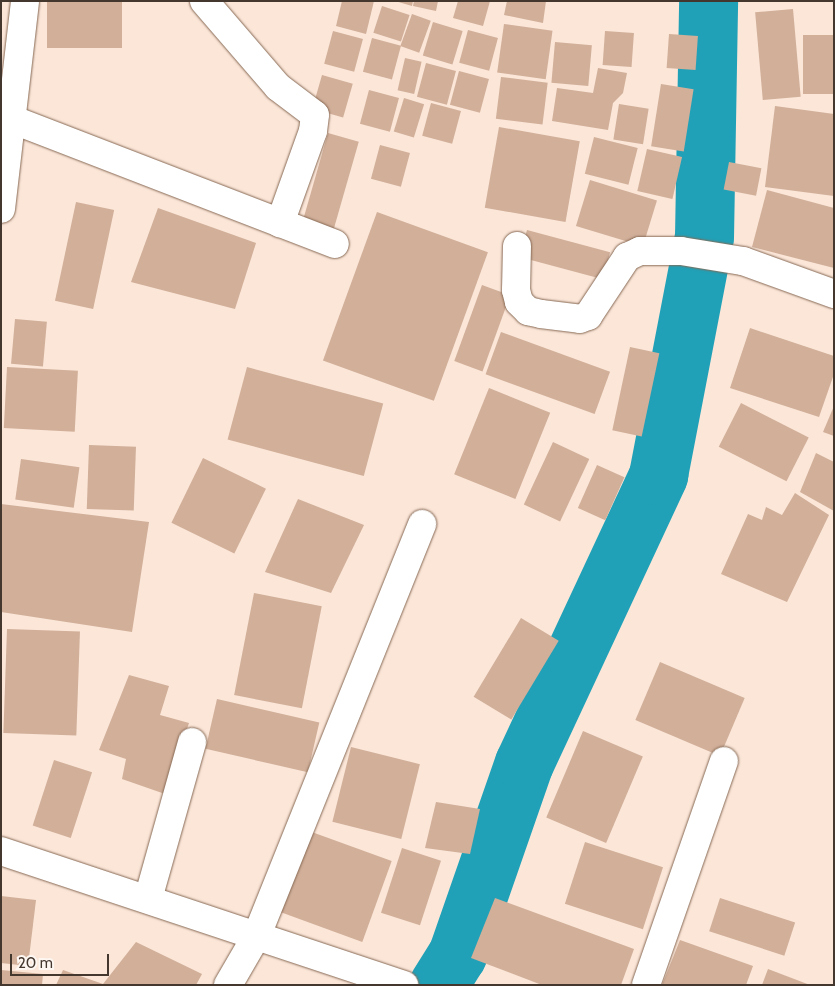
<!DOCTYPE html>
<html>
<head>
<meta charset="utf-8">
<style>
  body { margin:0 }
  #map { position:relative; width:835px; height:986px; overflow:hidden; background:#fbe6d8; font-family:Cabin,sans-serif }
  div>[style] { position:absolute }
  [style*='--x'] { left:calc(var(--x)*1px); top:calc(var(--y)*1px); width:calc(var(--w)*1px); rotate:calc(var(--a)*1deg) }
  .river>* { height:59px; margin:-29.5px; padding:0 29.5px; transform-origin:29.5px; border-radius:29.5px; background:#20a1b8 }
  .building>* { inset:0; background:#d1af99; transform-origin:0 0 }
  .roads { filter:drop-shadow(0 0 1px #876954) drop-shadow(0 0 1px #876954) }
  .minor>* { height:28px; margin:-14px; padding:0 14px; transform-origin:14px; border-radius:14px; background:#fff }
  span { translate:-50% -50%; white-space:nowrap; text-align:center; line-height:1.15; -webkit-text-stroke:5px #fdf6f1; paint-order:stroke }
  .frame { position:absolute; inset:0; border:2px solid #44372e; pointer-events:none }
  .scale { position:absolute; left:10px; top:954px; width:99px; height:22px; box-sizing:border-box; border:2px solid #44372e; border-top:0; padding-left:6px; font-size:15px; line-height:18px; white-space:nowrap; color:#44372e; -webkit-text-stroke:4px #fdf6f1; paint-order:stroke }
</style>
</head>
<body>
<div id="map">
  <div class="river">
    <i style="--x:438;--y:985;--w:36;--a:-58"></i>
    <i style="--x:457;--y:955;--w:203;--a:-70.8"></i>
    <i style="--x:524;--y:763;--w:318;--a:-65"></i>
    <i style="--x:658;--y:475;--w:242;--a:-79.1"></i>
    <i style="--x:704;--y:237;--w:236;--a:-89"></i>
  </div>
  <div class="building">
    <i style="left:47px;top:1px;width:75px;height:47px"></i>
    <i style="clip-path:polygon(342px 1px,374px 1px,366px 34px,336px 26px)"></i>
    <i style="clip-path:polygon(395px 1px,413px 1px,412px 6px)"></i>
    <i style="clip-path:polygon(414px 1px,438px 1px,436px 11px,413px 6px)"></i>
    <i style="clip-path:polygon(458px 1px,490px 1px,483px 26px,453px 18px)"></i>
    <i style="clip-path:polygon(507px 1px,546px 1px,543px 23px,504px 15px)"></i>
    <i style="left:382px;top:6px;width:29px;height:28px;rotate:18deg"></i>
    <i style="left:793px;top:9px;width:88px;height:38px;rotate:85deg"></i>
    <i style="left:412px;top:14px;width:20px;height:34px;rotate:20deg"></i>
    <i style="left:433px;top:22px;width:31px;height:35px;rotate:17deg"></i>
    <i style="left:504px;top:24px;width:49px;height:49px;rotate:8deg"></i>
    <i style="left:468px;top:30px;width:31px;height:34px;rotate:15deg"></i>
    <i style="left:333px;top:31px;width:31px;height:34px;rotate:15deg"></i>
    <i style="left:605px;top:31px;width:29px;height:34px;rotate:4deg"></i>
    <i style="left:669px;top:34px;width:29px;height:34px;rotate:4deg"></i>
    <i style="left:834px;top:35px;width:59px;height:31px;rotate:90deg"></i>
    <i style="left:372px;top:38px;width:30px;height:35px;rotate:15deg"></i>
    <i style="left:555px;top:42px;width:37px;height:41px;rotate:5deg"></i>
    <i style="left:405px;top:58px;width:17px;height:33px;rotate:13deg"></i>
    <i style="left:426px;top:63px;width:31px;height:35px;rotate:15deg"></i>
    <i style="clip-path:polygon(598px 68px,627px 73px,623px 93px,613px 103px,608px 130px,552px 121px,557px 88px,593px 93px)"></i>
    <i style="left:459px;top:71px;width:31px;height:35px;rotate:15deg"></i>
    <i style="left:322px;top:75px;width:32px;height:35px;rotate:16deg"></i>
    <i style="left:501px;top:77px;width:47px;height:42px;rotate:7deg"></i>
    <i style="left:661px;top:84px;width:33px;height:63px;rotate:9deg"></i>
    <i style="left:369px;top:90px;width:31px;height:35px;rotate:15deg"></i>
    <i style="left:404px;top:98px;width:21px;height:35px;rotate:17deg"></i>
    <i style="left:431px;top:103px;width:31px;height:34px;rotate:15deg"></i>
    <i style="left:619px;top:104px;width:30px;height:36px;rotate:9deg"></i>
    <i style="clip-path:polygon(775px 106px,834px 114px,834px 196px,765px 187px)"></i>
    <i style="left:499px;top:127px;width:82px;height:82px;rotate:10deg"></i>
    <i style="left:328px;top:133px;width:32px;height:98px;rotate:16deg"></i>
    <i style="left:594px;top:137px;width:45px;height:38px;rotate:14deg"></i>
    <i style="left:380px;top:145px;width:31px;height:35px;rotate:15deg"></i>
    <i style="left:647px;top:149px;width:36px;height:43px;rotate:13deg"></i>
    <i style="left:729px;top:162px;width:33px;height:28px;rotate:11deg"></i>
    <i style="left:590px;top:180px;width:70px;height:48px;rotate:17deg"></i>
    <i style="clip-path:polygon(767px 190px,834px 208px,834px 268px,752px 247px)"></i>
    <i style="left:76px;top:202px;width:39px;height:101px;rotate:12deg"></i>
    <i style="clip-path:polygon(158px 208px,256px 243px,235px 309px,131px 282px)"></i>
    <i style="left:377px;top:212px;width:118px;height:158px;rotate:20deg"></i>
    <i style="left:527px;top:230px;width:86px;height:28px;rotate:15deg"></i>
    <i style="left:482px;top:285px;width:30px;height:81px;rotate:20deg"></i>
    <i style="left:15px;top:319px;width:32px;height:45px;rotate:5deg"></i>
    <i style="clip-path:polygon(750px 328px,834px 356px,834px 374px,819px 417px,730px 388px)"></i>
    <i style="left:501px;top:332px;width:116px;height:45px;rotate:20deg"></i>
    <i style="left:630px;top:347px;width:30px;height:85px;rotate:12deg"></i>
    <i style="left:7px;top:367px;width:71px;height:61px;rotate:3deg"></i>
    <i style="left:247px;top:367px;width:141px;height:75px;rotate:15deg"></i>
    <i style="left:489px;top:388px;width:66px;height:93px;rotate:22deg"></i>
    <i style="left:741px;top:403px;width:76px;height:49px;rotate:27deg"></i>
    <i style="clip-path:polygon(834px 406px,834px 436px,823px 432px)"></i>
    <i style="left:553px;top:442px;width:40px;height:69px;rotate:25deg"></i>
    <i style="left:89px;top:445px;width:47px;height:64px;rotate:2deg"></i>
    <i style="clip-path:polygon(816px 453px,834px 462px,834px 511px,800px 492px)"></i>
    <i style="left:203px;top:458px;width:70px;height:72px;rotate:26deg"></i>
    <i style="left:21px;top:459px;width:59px;height:41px;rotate:8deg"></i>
    <i style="left:597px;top:465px;width:30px;height:47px;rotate:24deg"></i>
    <i style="clip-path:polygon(795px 493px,829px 515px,787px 602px,721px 574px,748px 514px,762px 520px,766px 507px,782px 515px)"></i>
    <i style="clip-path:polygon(298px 499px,364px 525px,331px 593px,265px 572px)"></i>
    <i style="clip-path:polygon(1px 504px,149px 522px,132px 632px,1px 612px)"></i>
    <i style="left:254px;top:593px;width:69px;height:104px;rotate:11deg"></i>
    <i style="left:521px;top:618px;width:44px;height:92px;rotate:31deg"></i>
    <i style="left:7px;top:629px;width:73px;height:104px;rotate:2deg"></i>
    <i style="left:660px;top:662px;width:92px;height:63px;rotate:23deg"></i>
    <i style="clip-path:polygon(129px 675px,169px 686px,160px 715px,189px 723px,165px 794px,122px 779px,126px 759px,99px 750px)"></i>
    <i style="left:217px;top:699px;width:105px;height:51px;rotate:13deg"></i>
    <i style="left:583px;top:731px;width:65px;height:94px;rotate:23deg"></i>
    <i style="left:351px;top:747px;width:71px;height:77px;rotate:14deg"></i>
    <i style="left:54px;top:760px;width:40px;height:69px;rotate:18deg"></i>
    <i style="clip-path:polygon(436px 802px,480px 809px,470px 854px,425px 848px)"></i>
    <i style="left:309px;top:831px;width:88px;height:86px;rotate:20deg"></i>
    <i style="left:585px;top:842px;width:82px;height:65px;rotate:18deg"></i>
    <i style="left:402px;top:848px;width:41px;height:68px;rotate:18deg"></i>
    <i style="clip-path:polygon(1px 896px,36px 900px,28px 966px,1px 963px)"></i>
    <i style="clip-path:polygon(495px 898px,634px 949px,621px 985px,542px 985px,471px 958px)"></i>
    <i style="left:720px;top:898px;width:79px;height:35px;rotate:18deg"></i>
    <i style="clip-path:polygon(680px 940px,753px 966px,746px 985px,662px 985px)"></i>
    <i style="clip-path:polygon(136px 942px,202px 974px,196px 985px,56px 985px,63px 970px,103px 984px)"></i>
    <i style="clip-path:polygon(768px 969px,810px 985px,762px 985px)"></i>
    <i style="clip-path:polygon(1px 970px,43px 974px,42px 985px,1px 985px)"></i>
  </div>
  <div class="roads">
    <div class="minor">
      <i style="--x:204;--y:1;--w:113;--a:49.3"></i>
      <i style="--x:278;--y:87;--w:46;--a:37.1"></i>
      <i style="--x:315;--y:115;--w:16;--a:97"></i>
      <i style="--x:313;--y:131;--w:98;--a:109.7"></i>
      <i style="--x:11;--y:119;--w:347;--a:21.1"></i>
      <i style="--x:1;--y:209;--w:209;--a:-83.4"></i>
      <i style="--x:517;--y:246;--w:44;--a:91.3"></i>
      <i style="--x:516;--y:290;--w:12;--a:76"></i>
      <i style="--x:519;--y:302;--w:13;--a:45"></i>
      <i style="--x:528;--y:311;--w:13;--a:13"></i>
      <i style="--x:541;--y:314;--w:39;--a:7"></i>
      <i style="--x:580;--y:319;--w:9;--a:-21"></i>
      <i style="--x:588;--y:316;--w:71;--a:-56.5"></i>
      <i style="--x:627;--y:257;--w:14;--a:-25"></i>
      <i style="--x:640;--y:251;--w:41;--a:0"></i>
      <i style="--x:681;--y:251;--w:63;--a:9.2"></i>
      <i style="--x:743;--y:261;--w:97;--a:19.9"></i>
      <i style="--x:1;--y:851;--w:425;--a:18.4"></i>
      <i style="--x:148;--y:899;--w:163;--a:-74.3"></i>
      <i style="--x:228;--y:985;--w:58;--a:-59.9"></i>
      <i style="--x:257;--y:935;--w:443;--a:-68.1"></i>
      <i style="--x:646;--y:985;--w:237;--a:-70.8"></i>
    </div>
  </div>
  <div class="frame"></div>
  <div class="scale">20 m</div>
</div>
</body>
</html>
